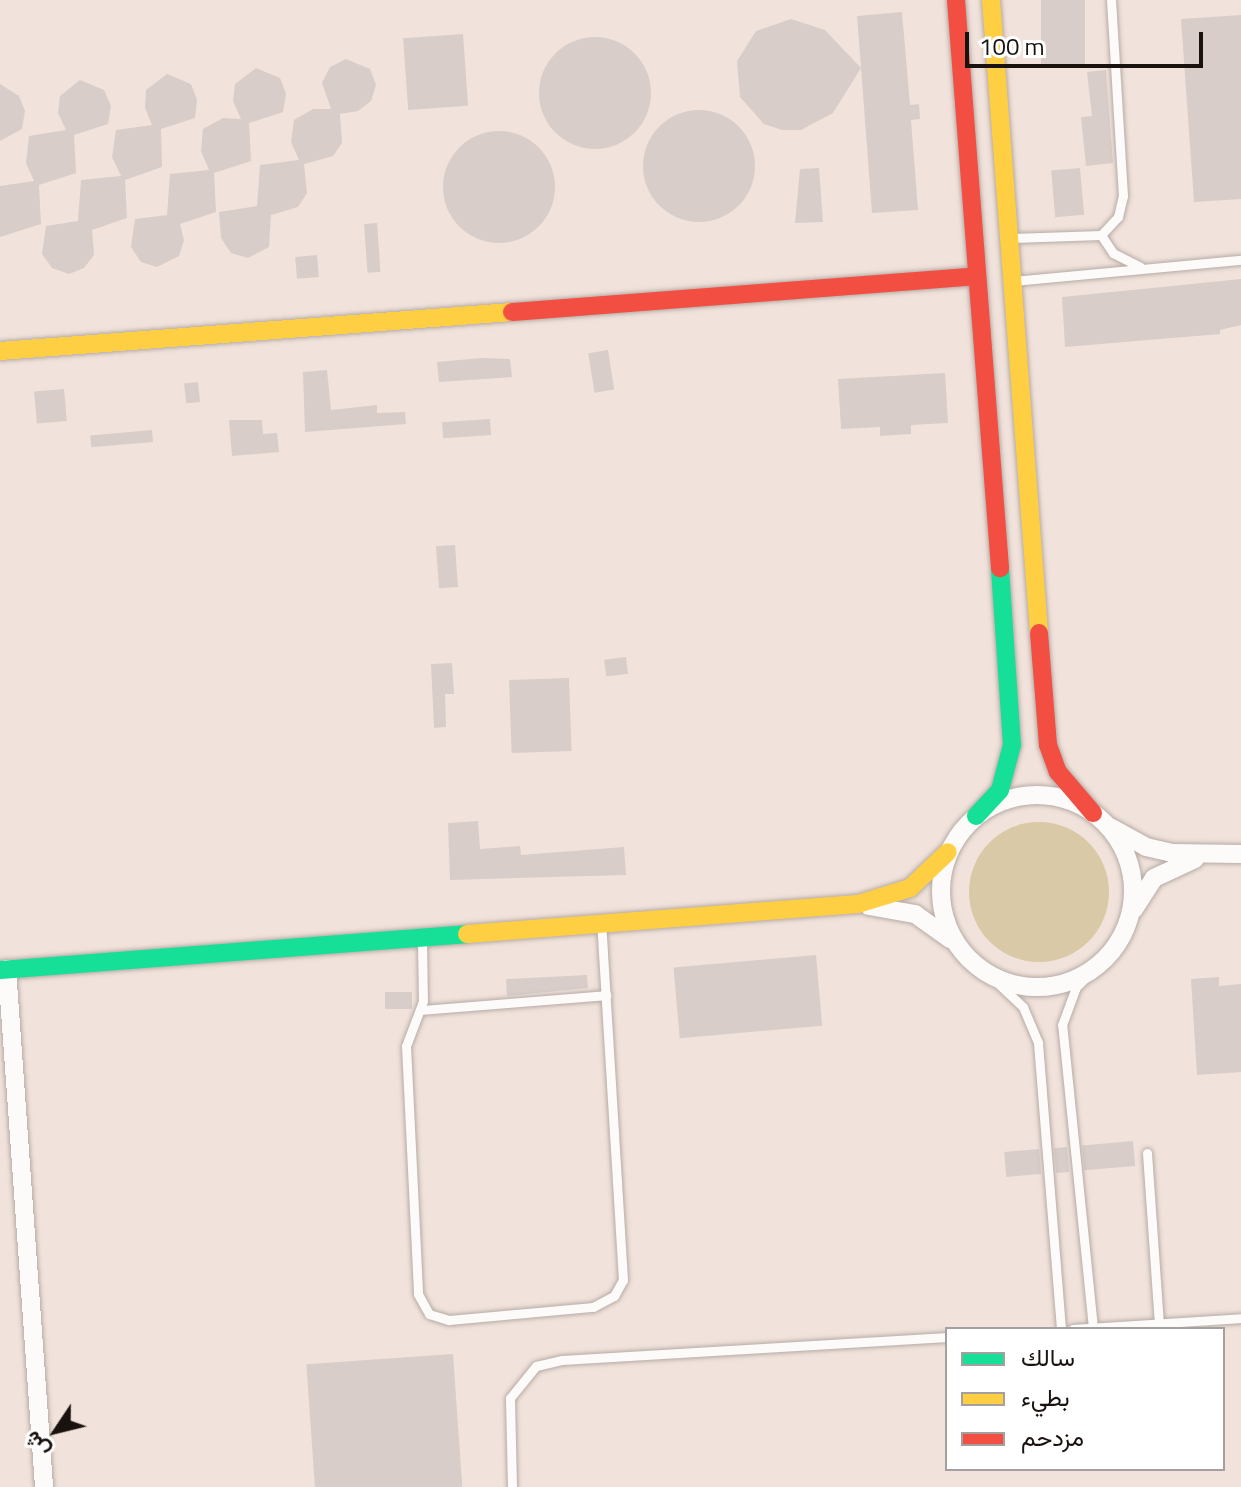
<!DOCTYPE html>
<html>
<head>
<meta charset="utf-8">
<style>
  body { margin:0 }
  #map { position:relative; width:1241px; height:1487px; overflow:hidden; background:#f1e3db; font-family:"Titillium Web",Vazirmatn,sans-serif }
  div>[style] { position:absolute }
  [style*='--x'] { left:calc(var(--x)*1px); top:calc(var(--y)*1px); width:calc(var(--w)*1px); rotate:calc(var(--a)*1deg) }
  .green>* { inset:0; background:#d9c9a6 }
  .round { border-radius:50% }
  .building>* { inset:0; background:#d8cdc9; transform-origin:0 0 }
  .roads { filter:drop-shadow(0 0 2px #b6aba6) drop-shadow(0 0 2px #b6aba6) }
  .lane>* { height:9px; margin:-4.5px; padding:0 4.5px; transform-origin:4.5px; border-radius:4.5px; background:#fdfbfa }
  .street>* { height:18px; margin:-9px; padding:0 9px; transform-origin:9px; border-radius:9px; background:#fdfbfa }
  .street>.ring { margin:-9px; padding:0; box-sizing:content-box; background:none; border:18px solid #fdfbfa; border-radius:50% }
  .fast>* { height:18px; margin:-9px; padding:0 9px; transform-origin:9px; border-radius:9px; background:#16e098 }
  .slow>* { height:18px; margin:-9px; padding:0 9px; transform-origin:9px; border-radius:9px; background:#ffcf43 }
  .jam>* { height:18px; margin:-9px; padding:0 9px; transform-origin:9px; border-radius:9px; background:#f24e42 }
  span { translate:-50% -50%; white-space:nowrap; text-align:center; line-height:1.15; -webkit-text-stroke:7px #fff; paint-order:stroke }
  .legend { position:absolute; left:945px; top:1327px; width:280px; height:144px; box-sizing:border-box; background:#fff; border:2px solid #a3a09f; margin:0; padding:10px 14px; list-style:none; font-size:24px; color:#1a120e }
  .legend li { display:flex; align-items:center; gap:16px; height:40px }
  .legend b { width:40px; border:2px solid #a3a09f }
  .north { position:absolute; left:16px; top:1391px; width:80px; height:80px; -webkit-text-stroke:6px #fff; paint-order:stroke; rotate:235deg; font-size:22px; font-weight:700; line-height:32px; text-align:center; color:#1a120e }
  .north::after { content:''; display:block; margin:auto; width:28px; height:36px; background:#1a120e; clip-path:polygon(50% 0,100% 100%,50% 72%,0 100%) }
  .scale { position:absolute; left:965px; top:32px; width:238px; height:36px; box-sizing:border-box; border:4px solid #1a120e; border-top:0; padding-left:10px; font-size:24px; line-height:28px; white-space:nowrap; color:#1a120e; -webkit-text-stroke:6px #fff; paint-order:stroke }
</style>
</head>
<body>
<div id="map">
  <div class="green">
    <i class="round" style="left:969px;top:822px;width:140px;height:140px"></i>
  </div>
  <div class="building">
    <i style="left:1041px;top:0;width:44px;height:68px"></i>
    <i style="clip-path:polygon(902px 12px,910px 105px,919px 104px,920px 119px,911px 120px,918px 210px,872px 213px,861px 68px,833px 113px,801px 130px,782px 130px,764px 124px,740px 97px,737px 61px,756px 31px,791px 19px,825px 30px,861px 68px,857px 16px)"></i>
    <i style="clip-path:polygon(1241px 15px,1241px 199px,1194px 202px,1181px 19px)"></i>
    <i style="left:463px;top:34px;width:72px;height:60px;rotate:86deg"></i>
    <i class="round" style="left:539px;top:37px;width:112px;height:112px"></i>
    <i style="clip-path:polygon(346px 59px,370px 69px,376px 85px,371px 101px,358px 111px,340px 114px,342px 143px,333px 156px,304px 164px,307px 193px,298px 207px,271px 215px,269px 247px,248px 258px,231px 253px,221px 238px,219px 212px,257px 206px,260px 165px,299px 160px,291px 142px,294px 120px,313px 109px,331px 109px,322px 83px,330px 67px)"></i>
    <i style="clip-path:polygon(256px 68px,280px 78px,286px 94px,283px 112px,249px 123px,251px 161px,214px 173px,216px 212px,180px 224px,184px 240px,179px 256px,157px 267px,141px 262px,131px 247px,135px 219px,167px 215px,170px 174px,209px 170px,201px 151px,203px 129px,223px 118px,241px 119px,233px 101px,235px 84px)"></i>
    <i style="clip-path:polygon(1106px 70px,1113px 163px,1086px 166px,1081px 117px,1092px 116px,1087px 72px)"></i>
    <i style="clip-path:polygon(167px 74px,191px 84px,197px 100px,195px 118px,161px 129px,162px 167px,125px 180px,127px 218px,92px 230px,94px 255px,84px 268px,69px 274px,52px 268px,42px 254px,46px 226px,78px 221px,81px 180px,121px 176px,112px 157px,116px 130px,152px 125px,145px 108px,146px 90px)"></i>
    <i style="clip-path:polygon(80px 80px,104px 90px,111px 106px,108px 124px,74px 135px,76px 173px,39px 185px,41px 224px,0 237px,0 186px,34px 181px,26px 163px,29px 136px,66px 130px,58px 113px,60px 96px)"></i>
    <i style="clip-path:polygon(0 84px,19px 96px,25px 111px,22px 129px,0 141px)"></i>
    <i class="round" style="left:643px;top:110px;width:112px;height:112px"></i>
    <i class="round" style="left:443px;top:131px;width:112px;height:112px"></i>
    <i style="clip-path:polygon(819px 168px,823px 222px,795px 223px,800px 169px)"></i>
    <i style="left:1080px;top:168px;width:47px;height:29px;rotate:85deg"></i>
    <i style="left:377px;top:223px;width:49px;height:13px;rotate:86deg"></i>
    <i style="left:317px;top:255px;width:22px;height:22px;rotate:85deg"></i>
    <i style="clip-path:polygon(1241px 279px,1241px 325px,1220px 330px,1220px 334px,1065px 347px,1062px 297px)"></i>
    <i style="left:608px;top:350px;width:40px;height:20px;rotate:81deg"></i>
    <i style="clip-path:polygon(482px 358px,510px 359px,512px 377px,439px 382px,437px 362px)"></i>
    <i style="clip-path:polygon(327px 370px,331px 410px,377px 405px,377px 413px,405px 412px,406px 424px,305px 432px,303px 372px)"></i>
    <i style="clip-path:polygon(945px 373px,948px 423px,911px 425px,911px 434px,880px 436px,880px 427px,841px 429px,838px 379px)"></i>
    <i style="left:198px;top:382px;width:20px;height:14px;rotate:84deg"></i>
    <i style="left:64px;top:389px;width:32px;height:30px;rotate:85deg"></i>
    <i style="left:490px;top:419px;width:16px;height:48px;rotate:86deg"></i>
    <i style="clip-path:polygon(229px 420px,262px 420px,263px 434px,277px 433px,279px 452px,232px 456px)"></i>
    <i style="left:152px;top:430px;width:12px;height:62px;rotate:85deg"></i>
    <i style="left:455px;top:545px;width:42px;height:19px;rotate:86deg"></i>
    <i style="left:626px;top:657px;width:17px;height:22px;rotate:83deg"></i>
    <i style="clip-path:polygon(452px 663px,454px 694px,445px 694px,446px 727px,434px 728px,431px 664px)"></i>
    <i style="left:569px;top:678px;width:73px;height:60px;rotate:88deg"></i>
    <i style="clip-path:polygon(478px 821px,480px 849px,520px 846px,521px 855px,624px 847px,626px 875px,450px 880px,448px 823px)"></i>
    <i style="left:816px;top:955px;width:71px;height:143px;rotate:85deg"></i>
    <i style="clip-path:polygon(587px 975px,588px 988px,507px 996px,506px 979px)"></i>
    <i style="clip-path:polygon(1219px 977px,1219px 986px,1241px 984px,1241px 1072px,1197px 1075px,1191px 979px)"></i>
    <i style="left:412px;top:992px;width:17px;height:27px;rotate:90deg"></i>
    <i style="left:1133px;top:1141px;width:25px;height:51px;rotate:85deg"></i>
    <i style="left:1067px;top:1147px;width:25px;height:13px;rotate:85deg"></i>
    <i style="left:1039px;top:1149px;width:25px;height:35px;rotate:85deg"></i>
    <i style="left:453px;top:1354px;width:133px;height:147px;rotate:86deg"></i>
  </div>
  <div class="roads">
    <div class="lane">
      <i style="--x:1101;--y:235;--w:22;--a:56"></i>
      <i style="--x:1113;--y:253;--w:30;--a:27"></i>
      <i style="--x:1012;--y:238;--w:89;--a:-1.9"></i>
      <i style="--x:1101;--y:235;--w:25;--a:-47"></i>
      <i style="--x:1118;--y:217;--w:22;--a:-77"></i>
      <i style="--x:1123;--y:196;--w:196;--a:-93.5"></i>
      <i style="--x:1013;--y:281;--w:229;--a:-5.3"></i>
      <i style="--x:422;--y:940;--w:61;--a:89.1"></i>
      <i style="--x:423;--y:1001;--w:48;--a:110.7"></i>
      <i style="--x:406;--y:1046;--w:248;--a:87.2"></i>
      <i style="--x:418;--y:1294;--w:23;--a:61"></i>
      <i style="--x:429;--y:1314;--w:21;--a:17"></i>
      <i style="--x:449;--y:1320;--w:145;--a:-5.2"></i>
      <i style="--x:593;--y:1307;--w:24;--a:-28"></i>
      <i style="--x:614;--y:1296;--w:18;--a:-61"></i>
      <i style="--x:623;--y:1280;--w:356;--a:-93.5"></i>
      <i style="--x:986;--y:972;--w:51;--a:43.4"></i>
      <i style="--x:1023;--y:1007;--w:39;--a:67"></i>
      <i style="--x:1038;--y:1043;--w:287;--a:85.4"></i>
      <i style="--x:421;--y:1010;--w:186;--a:-4.6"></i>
      <i style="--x:1147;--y:1153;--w:171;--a:86"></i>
      <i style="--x:1093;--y:1328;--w:305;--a:-95.8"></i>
      <i style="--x:1062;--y:1025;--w:40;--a:-69.8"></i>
      <i style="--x:1076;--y:987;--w:30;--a:-45"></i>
      <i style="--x:1073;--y:1329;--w:168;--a:-3.7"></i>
      <i style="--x:512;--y:1487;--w:89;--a:-91.3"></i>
      <i style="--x:510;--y:1398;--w:41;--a:-50.9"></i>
      <i style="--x:536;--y:1366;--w:27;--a:-13"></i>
      <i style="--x:562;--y:1360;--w:386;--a:-3.4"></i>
    </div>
    <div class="street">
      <i class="ring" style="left:941px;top:795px;width:174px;height:174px"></i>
      <i style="--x:1112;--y:828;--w:39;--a:29"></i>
      <i style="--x:1146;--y:847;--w:26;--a:13"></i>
      <i style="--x:1171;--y:853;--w:70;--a:0.8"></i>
      <i style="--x:869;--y:906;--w:47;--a:9.9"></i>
      <i style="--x:915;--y:914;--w:43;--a:35.5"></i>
      <i style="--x:1134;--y:909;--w:37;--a:-57"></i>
      <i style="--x:1154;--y:878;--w:45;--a:-24.9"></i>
      <i style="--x:7;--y:969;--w:519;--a:85.91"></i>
    </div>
    <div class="fast">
      <i style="--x:976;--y:816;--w:35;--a:-47"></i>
      <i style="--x:1000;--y:790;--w:47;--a:-75.1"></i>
      <i style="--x:1012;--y:745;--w:177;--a:-93.9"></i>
      <i style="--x:0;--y:970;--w:468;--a:-4.4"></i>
    </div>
    <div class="slow">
      <i style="--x:991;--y:0;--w:635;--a:85.66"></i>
      <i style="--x:0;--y:351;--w:513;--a:-4.36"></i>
      <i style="--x:467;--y:934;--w:392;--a:-4.4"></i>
      <i style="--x:858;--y:904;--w:54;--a:-17.1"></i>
      <i style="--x:910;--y:888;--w:52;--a:-43.5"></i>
    </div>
    <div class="jam">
      <i style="--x:956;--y:0;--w:570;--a:85.57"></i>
      <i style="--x:512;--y:312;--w:465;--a:-4.4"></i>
      <i style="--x:1039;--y:633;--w:112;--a:85.4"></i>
      <i style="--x:1048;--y:745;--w:29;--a:70"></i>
      <i style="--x:1058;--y:772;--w:54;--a:49.5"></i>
    </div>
  </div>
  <ul class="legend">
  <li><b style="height:10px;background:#16e098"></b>سالك</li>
  <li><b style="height:10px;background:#ffcf43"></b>بطيء</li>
  <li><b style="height:10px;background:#f24e42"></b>مزدحم</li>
  </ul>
  <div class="north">ش</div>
  <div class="scale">100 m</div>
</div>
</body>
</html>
